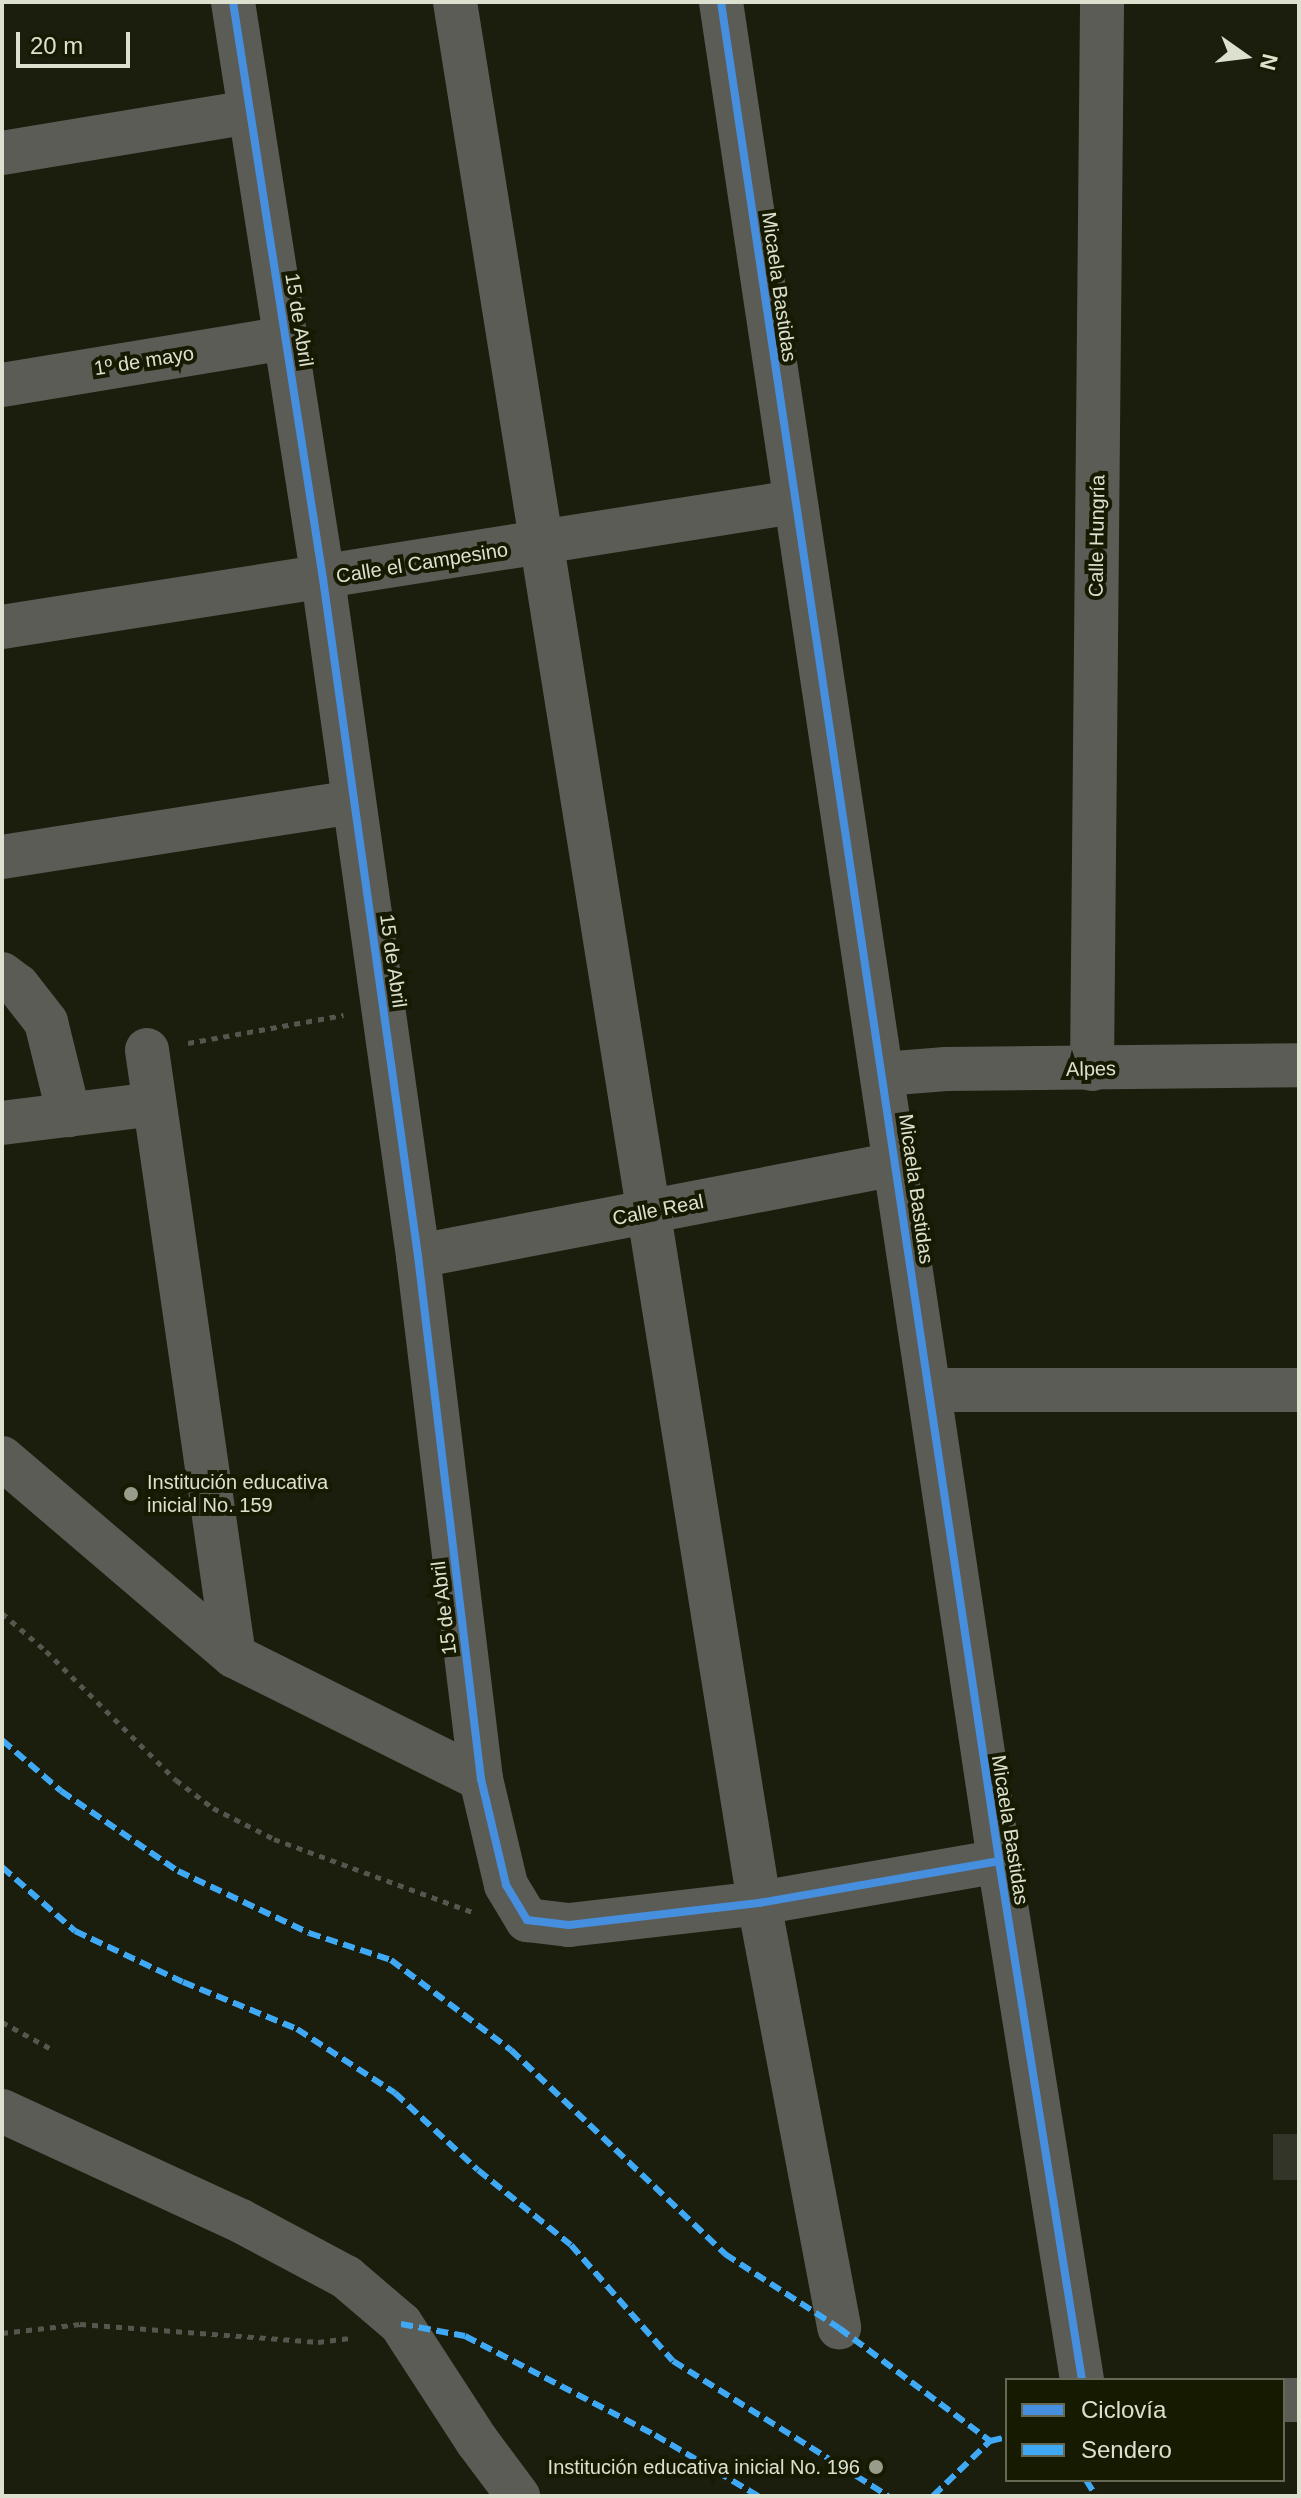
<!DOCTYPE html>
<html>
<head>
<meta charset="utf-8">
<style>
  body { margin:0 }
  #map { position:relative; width:1301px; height:2498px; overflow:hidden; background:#1b1e0d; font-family:Arial,sans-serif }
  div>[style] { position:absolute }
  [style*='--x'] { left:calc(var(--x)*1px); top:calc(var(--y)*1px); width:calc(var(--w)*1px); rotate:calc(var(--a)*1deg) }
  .building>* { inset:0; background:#323528; transform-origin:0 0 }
  .path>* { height:5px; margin-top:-2.5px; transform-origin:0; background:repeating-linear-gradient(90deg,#55564e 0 6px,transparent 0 12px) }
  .minor>* { height:44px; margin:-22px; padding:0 22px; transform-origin:22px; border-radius:22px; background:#5b5c56 }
  .quiet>* { height:6px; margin-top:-3px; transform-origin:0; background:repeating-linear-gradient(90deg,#3fa9f5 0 12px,transparent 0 18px) }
  .cycleway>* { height:8px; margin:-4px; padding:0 4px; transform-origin:4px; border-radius:4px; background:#468fdf }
  .dots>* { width:22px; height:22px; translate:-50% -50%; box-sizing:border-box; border:4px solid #161a01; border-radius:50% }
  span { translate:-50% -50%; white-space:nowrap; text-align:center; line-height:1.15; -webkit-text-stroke:8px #161a01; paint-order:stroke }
  .street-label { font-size:20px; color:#dce0cf }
  .poi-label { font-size:20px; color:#dce0cf }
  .left { translate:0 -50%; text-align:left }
  .right { translate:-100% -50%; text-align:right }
  .frame { position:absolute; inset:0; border:4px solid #dce0cf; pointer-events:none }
  .legend { position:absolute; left:1005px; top:2378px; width:280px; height:104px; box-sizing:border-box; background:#161a01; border:2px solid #656953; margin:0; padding:10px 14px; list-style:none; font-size:24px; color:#dce0cf }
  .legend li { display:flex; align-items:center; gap:16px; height:40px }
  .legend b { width:40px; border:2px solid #656953 }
  .north { position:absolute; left:1205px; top:16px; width:80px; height:80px; -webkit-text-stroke:6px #161a01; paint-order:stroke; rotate:104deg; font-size:22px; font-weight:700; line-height:32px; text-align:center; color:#dce0cf }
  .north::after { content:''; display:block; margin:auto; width:28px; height:36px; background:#dce0cf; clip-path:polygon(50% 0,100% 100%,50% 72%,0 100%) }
  .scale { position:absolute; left:16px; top:32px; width:114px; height:36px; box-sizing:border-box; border:4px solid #dce0cf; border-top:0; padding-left:10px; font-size:24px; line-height:28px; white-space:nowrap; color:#dce0cf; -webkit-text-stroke:6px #161a01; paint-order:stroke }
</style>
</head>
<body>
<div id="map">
  <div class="building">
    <i style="left:1273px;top:2134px;width:26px;height:46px"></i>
  </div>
  <div class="path">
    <i style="--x:188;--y:1043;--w:158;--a:-10.2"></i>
    <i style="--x:2;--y:1613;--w:58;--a:40.8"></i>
    <i style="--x:46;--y:1651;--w:183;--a:44.8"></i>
    <i style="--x:176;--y:1780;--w:46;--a:37.1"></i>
    <i style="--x:213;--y:1808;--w:68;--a:26.9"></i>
    <i style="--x:274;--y:1839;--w:211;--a:20.2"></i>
    <i style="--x:2;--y:2022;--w:60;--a:28.7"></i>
    <i style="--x:2;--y:2333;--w:79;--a:-6.6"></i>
    <i style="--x:80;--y:2324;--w:239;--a:4.3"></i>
    <i style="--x:318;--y:2342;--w:34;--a:-7"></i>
  </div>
  <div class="minor">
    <i style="--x:233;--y:2;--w:584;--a:81.13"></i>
    <i style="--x:323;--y:579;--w:684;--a:82.01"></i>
    <i style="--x:418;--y:1256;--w:527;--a:83.13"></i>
    <i style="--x:481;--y:1779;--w:109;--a:76.7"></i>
    <i style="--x:506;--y:1885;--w:41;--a:59"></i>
    <i style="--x:527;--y:1920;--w:42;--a:6.8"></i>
    <i style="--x:569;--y:1925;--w:191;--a:-6.6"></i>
    <i style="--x:759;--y:1903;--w:244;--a:-9.9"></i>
    <i style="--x:455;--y:2;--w:1925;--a:80.91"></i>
    <i style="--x:759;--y:1903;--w:432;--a:79.3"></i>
    <i style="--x:721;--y:2;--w:1880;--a:81.49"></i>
    <i style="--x:999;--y:1861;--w:526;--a:80.91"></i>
    <i style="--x:2;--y:153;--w:251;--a:-9.4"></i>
    <i style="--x:2;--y:385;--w:287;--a:-9.4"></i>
    <i style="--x:2;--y:627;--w:802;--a:-8.97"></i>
    <i style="--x:2;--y:857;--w:356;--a:-8.9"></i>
    <i style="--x:2;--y:974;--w:20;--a:37"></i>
    <i style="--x:18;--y:986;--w:46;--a:52.1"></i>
    <i style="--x:46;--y:1022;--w:96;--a:76.1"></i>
    <i style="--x:147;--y:1050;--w:612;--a:81.83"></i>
    <i style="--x:1092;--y:1069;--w:1067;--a:-89.46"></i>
    <i style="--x:883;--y:1074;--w:63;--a:-4.5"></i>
    <i style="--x:946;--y:1069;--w:353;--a:-0.6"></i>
    <i style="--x:2;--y:1123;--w:153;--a:-7.1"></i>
    <i style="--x:418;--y:1256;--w:488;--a:-10.9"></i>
    <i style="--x:929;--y:1390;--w:370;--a:0"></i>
    <i style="--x:2;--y:1458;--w:305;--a:40.5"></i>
    <i style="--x:234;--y:1656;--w:276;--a:26.5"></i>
    <i style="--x:2;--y:2111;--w:263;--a:24.7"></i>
    <i style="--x:241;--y:2221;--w:119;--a:28.1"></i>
    <i style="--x:346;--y:2277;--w:72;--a:40.5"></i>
    <i style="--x:401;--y:2324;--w:140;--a:57"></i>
    <i style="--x:477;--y:2441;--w:69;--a:53.3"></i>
    <i style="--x:1283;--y:2400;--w:16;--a:0"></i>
  </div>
  <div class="quiet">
    <i style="--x:2;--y:1740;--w:78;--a:40.8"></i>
    <i style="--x:61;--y:1791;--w:142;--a:34.4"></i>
    <i style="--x:178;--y:1871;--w:145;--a:25.3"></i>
    <i style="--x:309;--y:1933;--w:86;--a:18.2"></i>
    <i style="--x:391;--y:1960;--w:150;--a:36.9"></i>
    <i style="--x:511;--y:2050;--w:296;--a:43.6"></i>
    <i style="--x:725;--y:2254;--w:136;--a:33"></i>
    <i style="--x:839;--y:2328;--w:189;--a:36.8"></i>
    <i style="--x:2;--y:1867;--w:97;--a:41.2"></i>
    <i style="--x:75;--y:1931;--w:119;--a:25.3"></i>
    <i style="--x:183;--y:1982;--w:123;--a:22.4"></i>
    <i style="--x:297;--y:2029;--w:117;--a:33.1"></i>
    <i style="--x:395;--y:2093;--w:113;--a:42.9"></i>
    <i style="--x:478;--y:2170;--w:119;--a:38.9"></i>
    <i style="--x:571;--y:2245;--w:154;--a:48.7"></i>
    <i style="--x:673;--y:2361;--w:254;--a:32.1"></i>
    <i style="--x:401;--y:2324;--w:65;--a:10.6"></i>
    <i style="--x:465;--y:2336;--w:214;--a:27.5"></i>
    <i style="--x:655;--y:2435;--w:120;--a:30.6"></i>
    <i style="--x:1086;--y:2480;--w:19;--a:58"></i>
    <i style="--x:933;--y:2496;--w:79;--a:-44"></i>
    <i style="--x:990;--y:2441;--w:17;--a:-13"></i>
  </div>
  <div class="cycleway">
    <i style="--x:233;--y:2;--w:584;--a:81.13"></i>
    <i style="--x:323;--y:579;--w:684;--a:82.01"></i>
    <i style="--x:418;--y:1256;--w:527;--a:83.13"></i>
    <i style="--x:481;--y:1779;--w:109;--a:76.7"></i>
    <i style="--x:506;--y:1885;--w:41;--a:59"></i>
    <i style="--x:527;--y:1920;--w:42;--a:6.8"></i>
    <i style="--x:569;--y:1925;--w:191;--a:-6.6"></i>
    <i style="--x:759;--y:1903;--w:244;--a:-9.9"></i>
    <i style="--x:721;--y:2;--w:1880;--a:81.49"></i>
    <i style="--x:999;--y:1861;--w:526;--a:80.91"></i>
  </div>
  <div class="dots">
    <i style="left:131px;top:1494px;background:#989c8b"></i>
    <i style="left:876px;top:2467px;background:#989c8b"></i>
  </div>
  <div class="street-label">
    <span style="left:779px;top:287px;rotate:82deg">Micaela Bastidas</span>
    <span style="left:299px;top:320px;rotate:81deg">15 de Abril</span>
    <span style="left:144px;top:361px;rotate:-9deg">1º de mayo</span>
    <span style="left:1097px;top:536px;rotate:-89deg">Calle Hungría</span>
    <span style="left:422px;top:563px;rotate:-9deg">Calle el Campesino</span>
    <span style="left:393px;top:961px;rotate:82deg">15 de Abril</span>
    <span style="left:1091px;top:1069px;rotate:-1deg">Alpes</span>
    <span style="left:916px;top:1189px;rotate:82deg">Micaela Bastidas</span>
    <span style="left:658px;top:1210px;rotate:-11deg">Calle Real</span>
    <span style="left:444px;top:1608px;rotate:-97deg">15 de Abril</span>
    <span style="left:1010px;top:1830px;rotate:81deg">Micaela Bastidas</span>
  </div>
  <div class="poi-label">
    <span class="left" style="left:147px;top:1494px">Institución educativa<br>inicial No. 159</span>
    <span class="right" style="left:860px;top:2467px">Institución educativa inicial No. 196</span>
  </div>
  <div class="frame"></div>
  <ul class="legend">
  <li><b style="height:10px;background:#468fdf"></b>Ciclovía</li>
  <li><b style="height:10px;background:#3fa9f5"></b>Sendero</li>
  </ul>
  <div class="north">N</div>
  <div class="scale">20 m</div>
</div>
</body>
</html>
